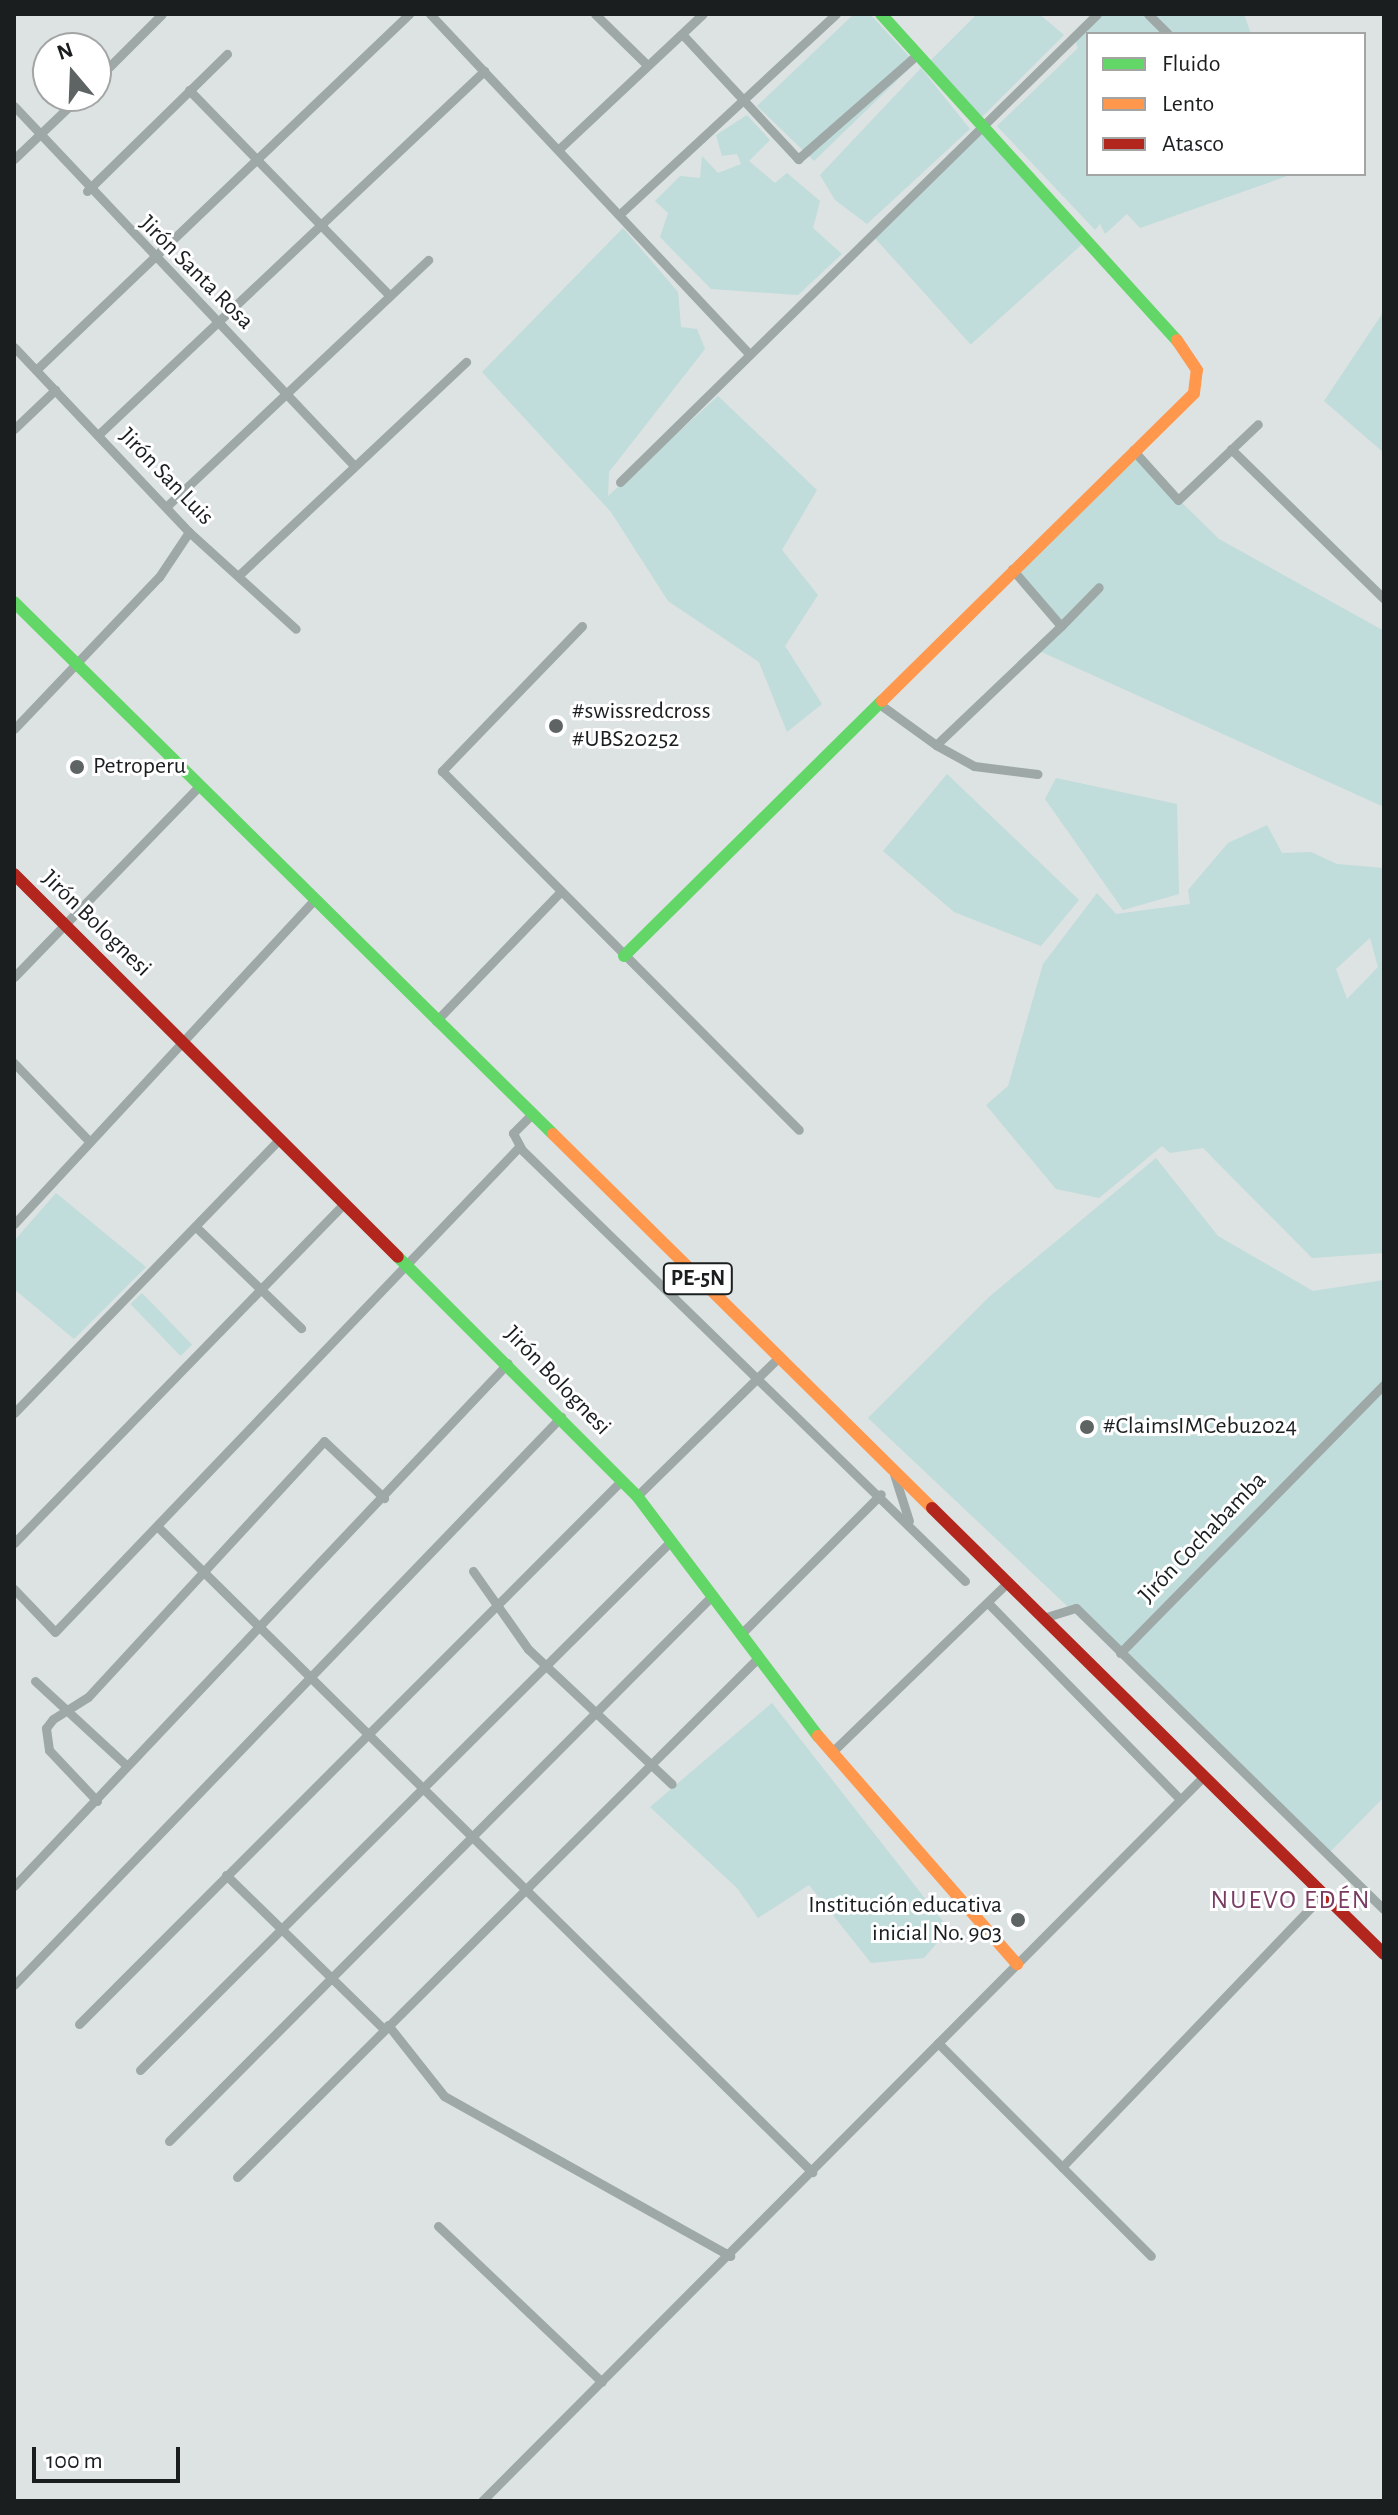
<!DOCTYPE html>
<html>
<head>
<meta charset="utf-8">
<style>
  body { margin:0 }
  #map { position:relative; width:1398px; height:2515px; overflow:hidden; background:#dce3e2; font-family:"Alegreya Sans",sans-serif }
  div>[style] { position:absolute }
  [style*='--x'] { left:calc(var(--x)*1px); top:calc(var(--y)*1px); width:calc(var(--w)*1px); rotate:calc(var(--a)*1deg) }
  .green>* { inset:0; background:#c0dcdb; transform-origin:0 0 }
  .street>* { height:9px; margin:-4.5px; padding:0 4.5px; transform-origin:4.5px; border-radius:4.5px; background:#9da8a7 }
  .fast>* { height:12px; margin:-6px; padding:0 6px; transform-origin:6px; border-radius:6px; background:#63d668 }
  .slow>* { height:12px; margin:-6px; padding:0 6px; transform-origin:6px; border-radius:6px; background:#ff974d }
  .jam>* { height:12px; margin:-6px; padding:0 6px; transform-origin:6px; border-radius:6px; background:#b3261e }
  .dots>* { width:22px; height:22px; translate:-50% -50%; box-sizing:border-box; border:4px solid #fff; border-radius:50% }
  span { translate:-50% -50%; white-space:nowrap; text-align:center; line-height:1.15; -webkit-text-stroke:6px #fff; paint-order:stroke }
  .shield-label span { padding:2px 6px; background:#fff; border:2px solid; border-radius:6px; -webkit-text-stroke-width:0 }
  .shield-label { font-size:22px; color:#1a1e1e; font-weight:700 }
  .street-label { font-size:24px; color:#1a1e1e }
  .poi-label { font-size:24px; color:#1a1e1e }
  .left { translate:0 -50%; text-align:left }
  .right { translate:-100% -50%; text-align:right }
  .neighbourhood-label { font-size:26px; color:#793c63; letter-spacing:2px }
  .frame { position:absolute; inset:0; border:16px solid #1a1e1e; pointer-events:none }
  .legend { position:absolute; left:1086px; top:32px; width:280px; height:144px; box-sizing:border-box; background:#fff; border:2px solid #a3a5a5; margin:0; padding:10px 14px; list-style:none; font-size:24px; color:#1a1e1e }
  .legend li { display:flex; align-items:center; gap:16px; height:40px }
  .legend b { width:40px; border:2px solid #a3a5a5 }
  .north { position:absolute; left:32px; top:32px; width:80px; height:80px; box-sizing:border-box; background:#fff; border:2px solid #a3a5a5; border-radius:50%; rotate:341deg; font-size:22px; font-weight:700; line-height:32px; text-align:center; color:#1a1e1e }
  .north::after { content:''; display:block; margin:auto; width:28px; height:36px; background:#5e6363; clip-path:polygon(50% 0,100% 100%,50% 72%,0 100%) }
  .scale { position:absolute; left:32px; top:2447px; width:148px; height:36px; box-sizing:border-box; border:4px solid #1a1e1e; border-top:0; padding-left:10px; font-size:24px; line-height:28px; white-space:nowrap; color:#1a1e1e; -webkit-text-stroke:6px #fff; paint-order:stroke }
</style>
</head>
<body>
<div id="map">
  <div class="green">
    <i style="clip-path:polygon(854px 14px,870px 14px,915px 63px,814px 161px,757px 106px)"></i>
    <i style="clip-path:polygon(977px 14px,1039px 14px,1064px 35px,982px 117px,930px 61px)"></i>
    <i style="clip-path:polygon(1098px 14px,1144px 14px,1163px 34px,1088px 34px,1088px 174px,1293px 174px,1140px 228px,1127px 214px,1105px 234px,1100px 224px,1095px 230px,997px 126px,1078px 48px,1075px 41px)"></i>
    <i style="clip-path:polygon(1148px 14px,1244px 14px,1251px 34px,1168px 34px)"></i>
    <i style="clip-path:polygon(921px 68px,970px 129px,867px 224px,835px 200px,820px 175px)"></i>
    <i style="clip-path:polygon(747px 115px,770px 140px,749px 161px,775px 183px,787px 173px,820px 201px,813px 228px,842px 254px,798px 295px,711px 289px,660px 237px,668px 213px,655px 201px,680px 176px,700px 178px,702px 156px,718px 173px,741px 164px,737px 154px,722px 156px,716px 135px)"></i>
    <i style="left:984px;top:132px;width:149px;height:152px;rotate:48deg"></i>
    <i style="clip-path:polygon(623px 228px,678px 292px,681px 327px,697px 329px,705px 349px,609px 472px,608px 496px,718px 396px,817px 490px,782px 550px,818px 595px,785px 646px,822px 704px,787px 732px,759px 662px,668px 601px,611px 512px,482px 372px)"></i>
    <i style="clip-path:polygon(1384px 311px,1384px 453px,1324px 401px)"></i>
    <i style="clip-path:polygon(1130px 452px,1219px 539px,1384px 631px,1384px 807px,1037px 650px,1060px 626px,1014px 571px)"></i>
    <i style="clip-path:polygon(947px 774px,1079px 900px,1041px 946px,954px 912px,883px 851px)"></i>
    <i style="clip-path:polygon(1056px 778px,1177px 804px,1179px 894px,1123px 910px,1045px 799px)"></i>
    <i style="clip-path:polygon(evenodd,1267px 825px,1282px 853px,1311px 852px,1337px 864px,1384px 868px,1384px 1253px,1312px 1258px,1203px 1148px,1170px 1153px,1162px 1146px,1099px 1198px,1056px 1189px,986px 1105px,1008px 1086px,1043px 964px,1097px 893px,1116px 914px,1190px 904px,1188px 890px,1228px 843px,1267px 825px,1370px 938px,1378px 967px,1347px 999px,1336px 969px,1370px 938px)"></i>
    <i style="clip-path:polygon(1156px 1158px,1218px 1236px,1313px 1291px,1384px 1280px,1384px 1797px,1329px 1853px,868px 1418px,989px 1297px)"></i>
    <i style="clip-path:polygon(56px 1193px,146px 1267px,74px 1339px,14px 1289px,14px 1241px)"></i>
    <i style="left:142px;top:1293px;width:72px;height:16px;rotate:46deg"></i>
    <i style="clip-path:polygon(772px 1703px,949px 1929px,924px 1958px,871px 1963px,809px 1885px,758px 1918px,737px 1888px,650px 1807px)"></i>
  </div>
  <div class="street">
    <i style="--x:430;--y:14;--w:466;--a:46.8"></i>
    <i style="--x:595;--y:14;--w:73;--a:44.4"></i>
    <i style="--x:1148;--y:14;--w:28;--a:45"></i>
    <i style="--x:682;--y:34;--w:171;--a:47.1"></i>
    <i style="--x:798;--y:159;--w:158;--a:-41.2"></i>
    <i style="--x:96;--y:80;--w:93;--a:-45"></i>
    <i style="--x:189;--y:90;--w:286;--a:45.7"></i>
    <i style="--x:14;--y:106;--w:494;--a:46.6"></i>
    <i style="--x:559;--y:149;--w:197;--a:-43.2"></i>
    <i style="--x:14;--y:159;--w:91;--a:-43.7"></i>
    <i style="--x:87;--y:191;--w:196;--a:-44.4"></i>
    <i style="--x:621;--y:213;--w:293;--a:-42.8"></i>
    <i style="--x:14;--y:347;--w:255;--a:46.6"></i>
    <i style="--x:189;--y:532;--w:144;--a:42.2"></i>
    <i style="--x:36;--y:370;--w:516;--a:-43.66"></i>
    <i style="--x:14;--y:429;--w:57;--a:-43.6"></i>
    <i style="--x:98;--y:435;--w:531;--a:-43.32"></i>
    <i style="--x:1231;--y:449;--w:214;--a:44.4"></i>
    <i style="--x:1133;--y:450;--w:67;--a:48"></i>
    <i style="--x:1178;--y:500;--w:110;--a:-43.5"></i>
    <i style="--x:620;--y:482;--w:668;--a:-44.45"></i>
    <i style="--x:167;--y:506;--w:359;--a:-43.3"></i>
    <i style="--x:1012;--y:569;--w:75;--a:49.3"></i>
    <i style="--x:1061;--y:626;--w:54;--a:-45.7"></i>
    <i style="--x:238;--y:576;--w:313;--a:-43.2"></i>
    <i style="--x:582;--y:626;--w:202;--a:134"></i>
    <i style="--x:442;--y:771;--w:506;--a:45.16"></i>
    <i style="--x:878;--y:703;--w:72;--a:35.9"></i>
    <i style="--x:936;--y:745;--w:173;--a:-43.6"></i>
    <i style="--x:14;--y:729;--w:210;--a:-46.4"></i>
    <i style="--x:159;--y:577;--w:54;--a:-56.3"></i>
    <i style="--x:936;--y:745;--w:43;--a:28.9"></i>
    <i style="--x:974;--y:766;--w:64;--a:7.1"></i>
    <i style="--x:14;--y:977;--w:267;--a:-45.9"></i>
    <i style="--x:436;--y:1021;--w:179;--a:-46.1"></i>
    <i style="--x:14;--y:1063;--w:107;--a:46.1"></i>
    <i style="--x:532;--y:1114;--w:27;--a:135"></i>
    <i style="--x:513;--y:1133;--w:19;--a:62"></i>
    <i style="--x:522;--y:1150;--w:618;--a:44.21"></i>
    <i style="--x:14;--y:1224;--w:442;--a:-47.2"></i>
    <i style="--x:196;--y:1227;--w:146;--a:43.9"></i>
    <i style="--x:14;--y:1413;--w:380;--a:-45.9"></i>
    <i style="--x:894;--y:1474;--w:49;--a:72.3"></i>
    <i style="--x:637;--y:1496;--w:197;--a:-44.4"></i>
    <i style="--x:158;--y:1527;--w:919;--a:44.6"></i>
    <i style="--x:14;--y:1543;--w:473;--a:-45.8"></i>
    <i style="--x:473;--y:1571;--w:95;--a:54.8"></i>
    <i style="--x:528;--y:1649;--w:197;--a:43.2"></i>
    <i style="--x:14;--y:1589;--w:59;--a:46.4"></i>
    <i style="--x:55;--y:1632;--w:671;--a:-46.27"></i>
    <i style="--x:989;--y:1604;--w:273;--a:45.6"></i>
    <i style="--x:1043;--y:1618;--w:34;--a:-17"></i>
    <i style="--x:1076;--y:1608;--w:431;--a:44.4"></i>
    <i style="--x:740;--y:1635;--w:199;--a:-45"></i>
    <i style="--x:1120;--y:1653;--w:377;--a:-45.5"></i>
    <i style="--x:35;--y:1681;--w:125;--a:42.7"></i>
    <i style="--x:831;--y:1753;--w:246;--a:-44"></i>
    <i style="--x:97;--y:1801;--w:70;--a:-133.3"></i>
    <i style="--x:49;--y:1750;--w:22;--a:-98"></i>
    <i style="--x:46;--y:1728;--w:11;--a:-52"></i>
    <i style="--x:53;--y:1719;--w:41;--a:-32.2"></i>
    <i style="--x:88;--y:1697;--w:348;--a:-47.3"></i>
    <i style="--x:324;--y:1441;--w:83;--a:43.5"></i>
    <i style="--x:226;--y:1875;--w:221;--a:44.3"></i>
    <i style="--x:14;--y:1886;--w:719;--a:-46.63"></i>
    <i style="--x:14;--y:1985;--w:789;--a:-46.08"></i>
    <i style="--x:79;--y:2024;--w:767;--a:-45.05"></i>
    <i style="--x:388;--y:2025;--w:90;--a:51.7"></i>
    <i style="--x:444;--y:2096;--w:328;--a:29.2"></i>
    <i style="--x:938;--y:2043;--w:301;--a:45"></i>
    <i style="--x:140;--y:2070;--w:747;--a:-44.89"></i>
    <i style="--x:169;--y:2141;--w:765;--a:-45.11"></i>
    <i style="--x:1062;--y:2167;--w:376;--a:-46.2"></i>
    <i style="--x:237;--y:2177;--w:735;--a:-44.89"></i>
    <i style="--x:438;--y:2226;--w:226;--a:43.6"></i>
    <i style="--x:482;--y:2501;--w:1022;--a:-45.12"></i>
  </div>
  <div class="fast">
    <i style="--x:881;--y:14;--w:440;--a:47.8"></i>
    <i style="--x:14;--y:602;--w:757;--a:44.63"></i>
    <i style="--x:624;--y:956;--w:363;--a:-44.7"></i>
    <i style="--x:398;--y:1257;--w:338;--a:45"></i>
    <i style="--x:637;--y:1496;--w:301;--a:53"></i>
  </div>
  <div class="slow">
    <i style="--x:882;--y:701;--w:438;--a:-44.6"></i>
    <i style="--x:1194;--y:393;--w:23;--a:-83"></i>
    <i style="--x:1197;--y:370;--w:36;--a:-124"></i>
    <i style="--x:553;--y:1134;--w:532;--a:44.62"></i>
    <i style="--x:818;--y:1736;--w:303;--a:48.9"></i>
  </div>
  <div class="jam">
    <i style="--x:14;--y:874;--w:542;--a:44.93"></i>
    <i style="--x:932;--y:1508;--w:635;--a:44.62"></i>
  </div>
  <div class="dots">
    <i style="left:556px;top:726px;background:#5e6363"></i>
    <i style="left:77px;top:767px;background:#5e6363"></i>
    <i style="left:1087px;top:1427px;background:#5e6363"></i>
    <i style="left:1018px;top:1920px;background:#5e6363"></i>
  </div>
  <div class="shield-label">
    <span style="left:698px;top:1279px">PE-5N</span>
  </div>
  <div class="street-label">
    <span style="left:196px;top:273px;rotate:45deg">Jirón Santa Rosa</span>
    <span style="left:166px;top:477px;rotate:46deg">Jirón San Luis</span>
    <span style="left:96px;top:924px;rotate:44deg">Jirón Bolognesi</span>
    <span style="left:557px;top:1381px;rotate:46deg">Jirón Bolognesi</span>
    <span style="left:1203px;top:1538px;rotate:-46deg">Jirón Cochabamba</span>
  </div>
  <div class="poi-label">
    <span class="left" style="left:572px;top:726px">#swissredcross<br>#UBS20252</span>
    <span class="left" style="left:93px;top:767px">Petroperu</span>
    <span class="left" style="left:1103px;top:1427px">#ClaimsIMCebu2024</span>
    <span class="right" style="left:1002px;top:1920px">Institución educativa<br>inicial No. 903</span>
  </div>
  <div class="neighbourhood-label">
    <span style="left:1291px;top:1901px">NUEVO EDÉN</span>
  </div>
  <div class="frame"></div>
  <ul class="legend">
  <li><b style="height:10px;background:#63d668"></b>Fluido</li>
  <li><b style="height:10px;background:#ff974d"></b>Lento</li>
  <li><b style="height:10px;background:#b3261e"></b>Atasco</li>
  </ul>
  <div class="north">N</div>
  <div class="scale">100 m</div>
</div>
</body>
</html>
